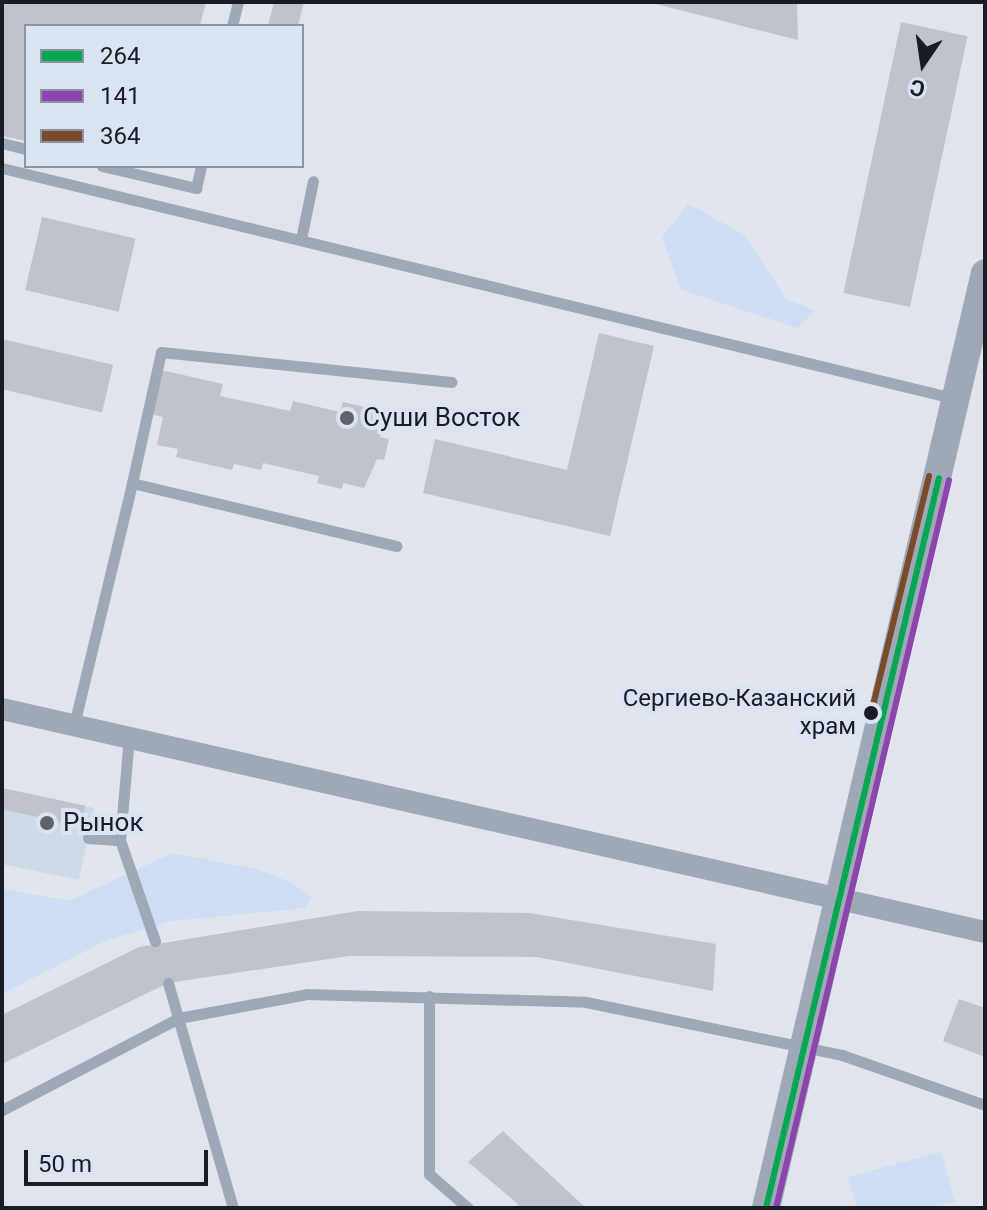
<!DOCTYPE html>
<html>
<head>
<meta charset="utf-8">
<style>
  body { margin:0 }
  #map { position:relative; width:987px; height:1210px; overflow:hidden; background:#dfe4ed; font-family:Roboto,sans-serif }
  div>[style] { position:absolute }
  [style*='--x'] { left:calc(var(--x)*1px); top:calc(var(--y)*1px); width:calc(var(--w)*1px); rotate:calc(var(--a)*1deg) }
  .built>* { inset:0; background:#ced9e8 }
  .green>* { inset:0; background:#cdddf4 }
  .building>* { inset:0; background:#bfc4ca; transform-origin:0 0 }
  .service>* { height:11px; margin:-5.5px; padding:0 5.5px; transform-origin:5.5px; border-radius:5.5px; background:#9ea8b6 }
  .minor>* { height:22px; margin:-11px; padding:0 11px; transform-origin:11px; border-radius:11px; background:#9ea8b6 }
  .tertiary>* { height:28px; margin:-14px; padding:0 14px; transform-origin:14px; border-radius:14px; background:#9ea8b6 }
  .bus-1>* { height:6px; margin:-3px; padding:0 3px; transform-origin:3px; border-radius:3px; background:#00a651 }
  .bus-2>* { height:6px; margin:-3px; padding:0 3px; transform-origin:3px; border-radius:3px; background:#8e44ad }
  .bus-3>* { height:6px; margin:-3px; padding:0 3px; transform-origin:3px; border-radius:3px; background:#7a4b2a }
  .dots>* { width:22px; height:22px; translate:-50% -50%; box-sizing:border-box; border:4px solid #d9e3f3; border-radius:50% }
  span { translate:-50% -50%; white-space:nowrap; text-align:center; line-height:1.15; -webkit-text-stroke:8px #d9e3f3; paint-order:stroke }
  .bus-label { font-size:24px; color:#191d23 }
  .right { translate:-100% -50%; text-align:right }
  .poi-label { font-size:26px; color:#191d23 }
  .left { translate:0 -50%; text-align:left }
  .frame { position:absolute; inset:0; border:4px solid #191d23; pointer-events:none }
  .legend { position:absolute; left:24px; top:24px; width:280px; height:144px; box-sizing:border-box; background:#d9e3f3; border:2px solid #8c94a0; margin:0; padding:10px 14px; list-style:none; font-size:24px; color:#191d23 }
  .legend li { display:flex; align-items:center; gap:16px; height:40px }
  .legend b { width:40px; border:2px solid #8c94a0 }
  .north { position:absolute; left:883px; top:24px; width:80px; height:80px; -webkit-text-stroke:6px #d9e3f3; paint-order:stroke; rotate:193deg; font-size:22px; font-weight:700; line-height:32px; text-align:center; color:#191d23 }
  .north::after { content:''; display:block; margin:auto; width:28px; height:36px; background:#191d23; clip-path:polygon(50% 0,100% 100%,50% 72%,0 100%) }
  .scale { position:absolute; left:24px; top:1150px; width:184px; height:36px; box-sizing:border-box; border:4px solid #191d23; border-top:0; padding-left:10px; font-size:24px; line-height:28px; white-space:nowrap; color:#191d23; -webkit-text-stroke:6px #d9e3f3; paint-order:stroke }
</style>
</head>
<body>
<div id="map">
  <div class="built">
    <i style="clip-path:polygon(2px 788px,94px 808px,79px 880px,2px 864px)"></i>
  </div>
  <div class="green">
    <i style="clip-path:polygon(688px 204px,745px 235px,786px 299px,815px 311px,798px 328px,681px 290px,662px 237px)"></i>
    <i style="clip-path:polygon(172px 853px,255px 869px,291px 882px,312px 898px,305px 908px,171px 921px,105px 941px,2px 994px,2px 889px,70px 901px)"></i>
    <i style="clip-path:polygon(941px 1152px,955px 1202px,931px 1208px,857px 1208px,848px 1177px)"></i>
  </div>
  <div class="building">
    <i style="clip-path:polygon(2px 2px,206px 2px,200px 26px,26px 26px,26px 141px,2px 136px)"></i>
    <i style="clip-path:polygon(274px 2px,304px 2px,298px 26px,268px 26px)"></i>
    <i style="clip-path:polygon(797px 2px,798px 40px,652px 3px,652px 2px)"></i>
    <i style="left:901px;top:22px;width:68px;height:277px;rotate:12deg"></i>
    <i style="left:42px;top:217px;width:96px;height:75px;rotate:13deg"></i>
    <i style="clip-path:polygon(599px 333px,654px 346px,610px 536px,423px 493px,435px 439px,567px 470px)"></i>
    <i style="left:2px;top:339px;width:114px;height:49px;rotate:13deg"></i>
    <i style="clip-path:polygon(161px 370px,223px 384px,220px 396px,290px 411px,293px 401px,340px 412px,343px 402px,378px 410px,375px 419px,383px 421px,380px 437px,389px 439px,384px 460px,377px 459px,364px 488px,343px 483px,342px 489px,317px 483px,319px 476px,263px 463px,261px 470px,234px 464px,232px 470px,176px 457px,178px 449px,157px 445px,163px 417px,151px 414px)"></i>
    <i style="left:2px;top:788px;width:85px;height:21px;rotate:12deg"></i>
    <i style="clip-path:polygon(358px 911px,529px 913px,716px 944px,713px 991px,537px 957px,349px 956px,168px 983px,2px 1064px,2px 1015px,139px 947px)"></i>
    <i style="clip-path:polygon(959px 999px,985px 1008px,985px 1057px,943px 1041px)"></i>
    <i style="clip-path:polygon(503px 1131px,586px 1208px,514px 1208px,518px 1204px,468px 1162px)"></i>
  </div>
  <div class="service">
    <i style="--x:232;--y:26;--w:25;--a:-76"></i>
    <i style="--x:2;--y:143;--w:25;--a:14"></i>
    <i style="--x:102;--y:166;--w:97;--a:13.2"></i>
    <i style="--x:196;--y:188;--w:23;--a:-77"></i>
    <i style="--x:2;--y:168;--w:983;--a:13.6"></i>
    <i style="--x:301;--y:239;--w:59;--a:-78.3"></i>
    <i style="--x:132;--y:483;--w:134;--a:-77.5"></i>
    <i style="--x:161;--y:352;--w:292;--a:5.9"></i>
    <i style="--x:74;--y:725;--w:249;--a:-76.5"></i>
    <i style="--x:132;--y:483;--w:272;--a:13.4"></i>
    <i style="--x:129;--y:737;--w:103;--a:95"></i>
    <i style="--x:120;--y:840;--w:107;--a:70.9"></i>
    <i style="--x:88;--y:838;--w:32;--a:4"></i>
    <i style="--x:168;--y:983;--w:234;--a:73.9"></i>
    <i style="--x:429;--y:996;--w:178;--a:90"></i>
    <i style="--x:429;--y:1174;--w:52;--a:41.1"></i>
    <i style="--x:2;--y:1110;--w:199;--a:-27.5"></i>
    <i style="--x:179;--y:1018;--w:130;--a:-10.6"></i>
    <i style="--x:307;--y:994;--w:279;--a:1.6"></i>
    <i style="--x:586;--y:1002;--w:261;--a:11.7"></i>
    <i style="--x:842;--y:1055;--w:151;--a:19.3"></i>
  </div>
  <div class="minor">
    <i style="--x:2;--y:709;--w:1008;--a:12.78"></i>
  </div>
  <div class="tertiary">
    <i style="--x:766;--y:1208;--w:960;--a:-76.82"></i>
  </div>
  <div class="bus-1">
    <i style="--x:766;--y:1208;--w:750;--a:-76.67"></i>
  </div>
  <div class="bus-2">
    <i style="--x:776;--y:1208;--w:748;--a:-76.63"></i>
  </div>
  <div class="bus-3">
    <i style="--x:871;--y:714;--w:245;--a:-76.3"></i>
  </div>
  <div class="dots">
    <i style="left:347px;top:418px;background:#5e636a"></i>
    <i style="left:871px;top:713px;background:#191d23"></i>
    <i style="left:47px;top:823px;background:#5e636a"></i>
  </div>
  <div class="bus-label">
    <span class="right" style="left:856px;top:713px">Сергиево-Казанский<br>храм</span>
  </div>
  <div class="poi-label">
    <span class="left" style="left:363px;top:418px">Суши Восток</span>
    <span class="left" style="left:63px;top:823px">Рынок</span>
  </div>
  <div class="frame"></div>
  <ul class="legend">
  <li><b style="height:10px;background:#00a651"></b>264</li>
  <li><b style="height:10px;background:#8e44ad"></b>141</li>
  <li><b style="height:10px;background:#7a4b2a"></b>364</li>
  </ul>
  <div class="north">С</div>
  <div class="scale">50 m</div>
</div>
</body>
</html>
